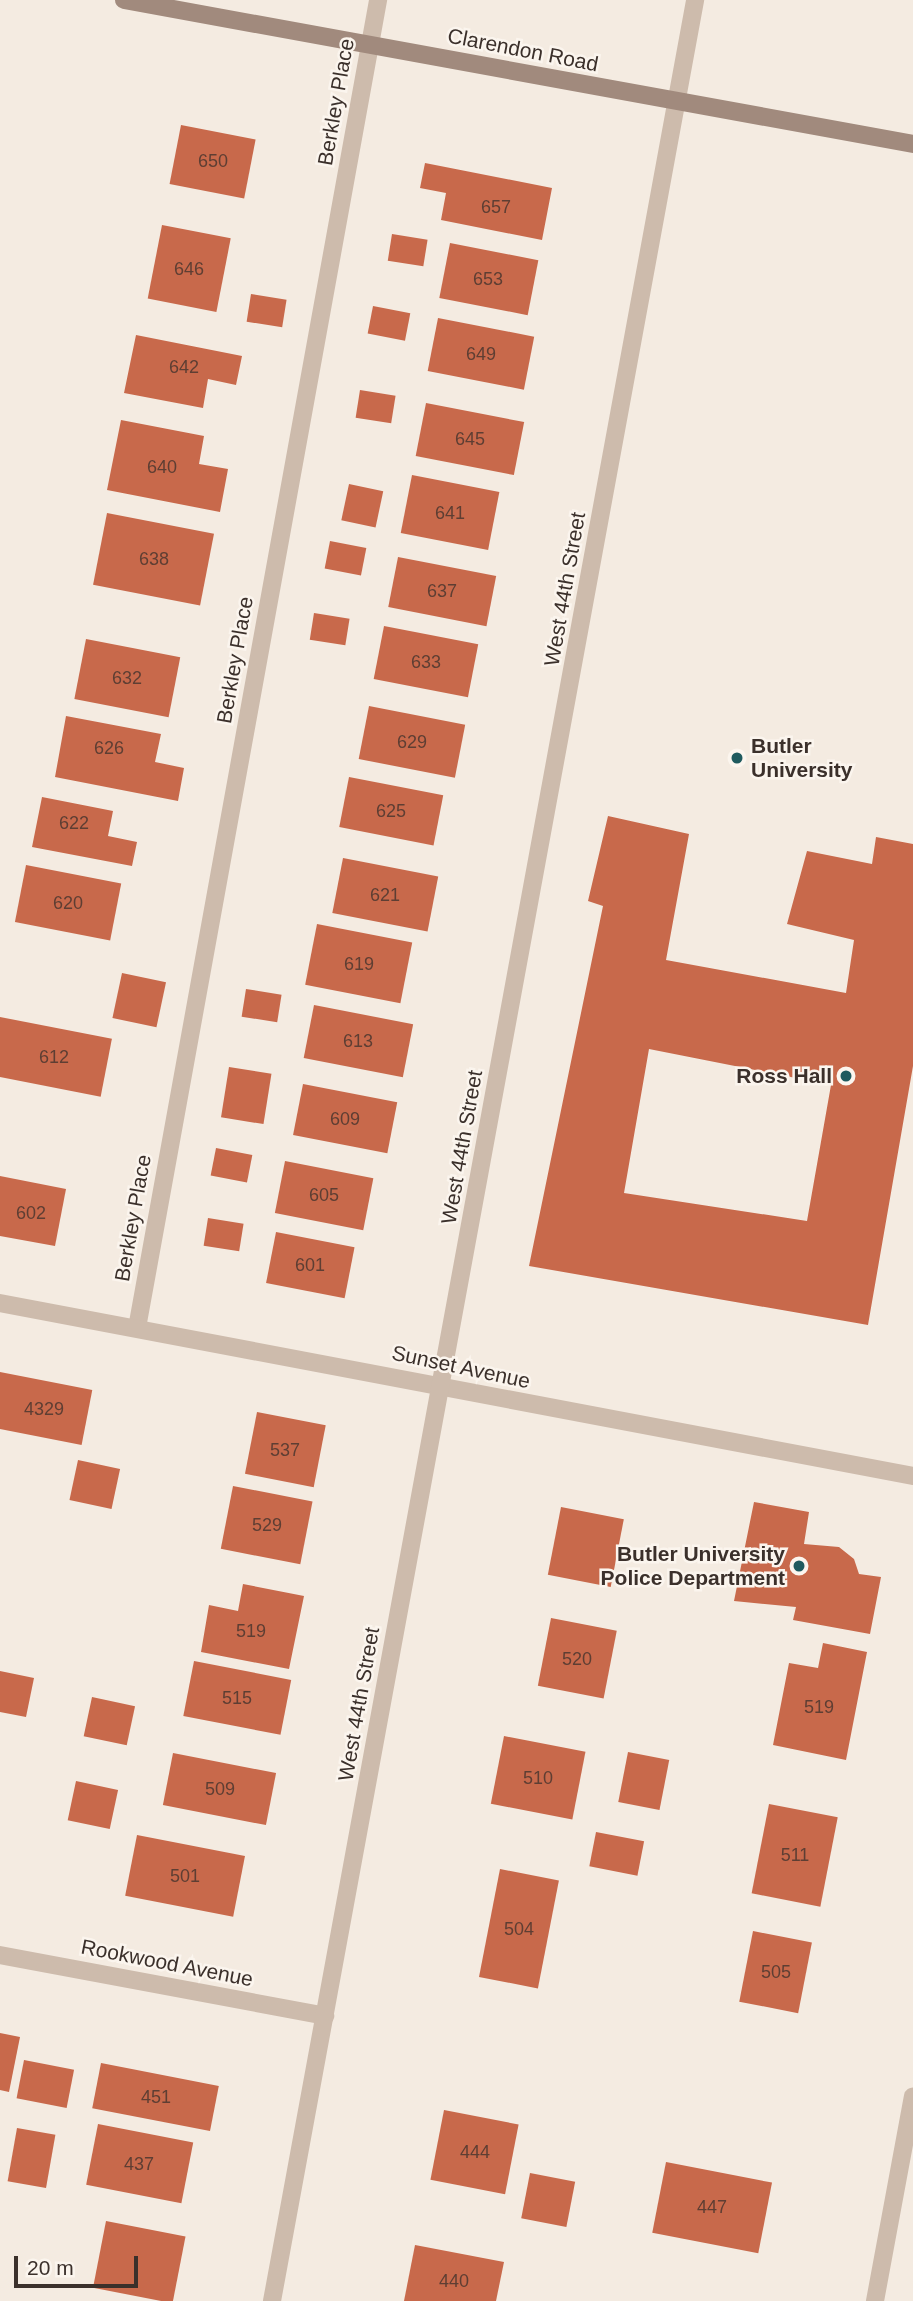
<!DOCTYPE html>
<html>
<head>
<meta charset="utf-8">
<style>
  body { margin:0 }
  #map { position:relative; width:913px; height:2301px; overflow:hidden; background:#f4ebe1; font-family:Arial,sans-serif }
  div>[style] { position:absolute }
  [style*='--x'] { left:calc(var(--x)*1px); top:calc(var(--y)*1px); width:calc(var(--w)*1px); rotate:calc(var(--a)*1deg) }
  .building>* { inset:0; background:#c8694b; transform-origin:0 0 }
  .lane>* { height:18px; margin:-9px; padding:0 9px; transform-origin:9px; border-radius:9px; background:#cdbbac }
  .street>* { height:18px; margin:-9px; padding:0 9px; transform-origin:9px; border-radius:9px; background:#cdbbac }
  .secondary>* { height:18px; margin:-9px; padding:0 9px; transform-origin:9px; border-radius:9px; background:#a18a7d }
  .dots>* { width:19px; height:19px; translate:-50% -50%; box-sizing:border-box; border:4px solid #fbf5ee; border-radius:50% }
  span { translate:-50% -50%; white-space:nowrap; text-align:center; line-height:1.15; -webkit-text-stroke:5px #fbf5ee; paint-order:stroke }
  .number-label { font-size:18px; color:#5e3e33 }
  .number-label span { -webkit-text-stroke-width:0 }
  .street-label { font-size:21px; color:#3b302b }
  .poi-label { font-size:21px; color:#3b302b; font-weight:700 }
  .left { translate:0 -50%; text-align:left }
  .right { translate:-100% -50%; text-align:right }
  .scale { position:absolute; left:14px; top:2256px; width:124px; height:32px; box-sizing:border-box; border:4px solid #3b302b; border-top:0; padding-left:9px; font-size:21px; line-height:24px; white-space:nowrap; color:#3b302b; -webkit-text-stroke:5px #fbf5ee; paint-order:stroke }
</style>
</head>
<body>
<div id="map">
  <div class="building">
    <i style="left:181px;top:125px;width:76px;height:60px;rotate:11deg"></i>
    <i style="clip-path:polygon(425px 163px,552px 188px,542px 240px,441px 220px,446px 193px,420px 188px)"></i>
    <i style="left:162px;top:225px;width:70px;height:75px;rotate:11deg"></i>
    <i style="left:392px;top:234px;width:36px;height:27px;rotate:9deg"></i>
    <i style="left:450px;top:243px;width:90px;height:56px;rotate:11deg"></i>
    <i style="left:251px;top:294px;width:36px;height:28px;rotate:9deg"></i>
    <i style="left:373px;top:306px;width:38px;height:28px;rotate:11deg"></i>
    <i style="left:438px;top:318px;width:98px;height:54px;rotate:11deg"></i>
    <i style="clip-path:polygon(136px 335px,242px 356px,236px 385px,208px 379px,203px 408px,124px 393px)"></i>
    <i style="left:360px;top:390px;width:36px;height:28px;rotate:9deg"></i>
    <i style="left:426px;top:403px;width:100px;height:54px;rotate:11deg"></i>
    <i style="clip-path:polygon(121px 420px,204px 436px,199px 464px,228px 469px,220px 512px,107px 490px)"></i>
    <i style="left:412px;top:475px;width:89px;height:59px;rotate:11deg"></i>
    <i style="left:349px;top:484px;width:35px;height:37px;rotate:12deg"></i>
    <i style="left:107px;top:513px;width:109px;height:73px;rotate:11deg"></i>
    <i style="left:330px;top:541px;width:37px;height:28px;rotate:11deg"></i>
    <i style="left:398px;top:557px;width:100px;height:51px;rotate:11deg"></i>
    <i style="left:314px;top:613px;width:36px;height:27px;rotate:9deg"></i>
    <i style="left:384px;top:626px;width:96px;height:54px;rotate:11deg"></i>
    <i style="left:86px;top:639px;width:96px;height:61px;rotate:11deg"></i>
    <i style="left:369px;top:706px;width:98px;height:54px;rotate:11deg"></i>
    <i style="clip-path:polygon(66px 716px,161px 734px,155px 762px,184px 768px,178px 801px,55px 777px)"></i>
    <i style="left:349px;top:777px;width:96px;height:51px;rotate:11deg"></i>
    <i style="clip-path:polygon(42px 797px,113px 811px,108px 836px,137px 842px,132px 866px,32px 847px)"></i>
    <i style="clip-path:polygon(evenodd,608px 816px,689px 834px,666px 960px,846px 993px,854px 940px,787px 924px,807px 851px,872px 864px,876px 837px,913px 844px,913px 1066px,868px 1325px,529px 1266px,603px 906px,588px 901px,608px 816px,649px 1049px,831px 1085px,807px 1221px,624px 1193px,649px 1049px)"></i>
    <i style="left:343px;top:858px;width:97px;height:56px;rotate:11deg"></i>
    <i style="left:26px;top:865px;width:97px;height:58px;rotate:11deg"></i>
    <i style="left:317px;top:924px;width:97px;height:62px;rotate:11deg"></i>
    <i style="left:122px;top:973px;width:45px;height:46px;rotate:12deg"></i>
    <i style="left:246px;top:989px;width:36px;height:28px;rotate:9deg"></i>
    <i style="left:314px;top:1005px;width:101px;height:54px;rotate:11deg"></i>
    <i style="left:0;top:1017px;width:114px;height:59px;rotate:11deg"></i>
    <i style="left:229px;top:1067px;width:43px;height:51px;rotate:9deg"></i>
    <i style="left:303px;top:1084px;width:96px;height:52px;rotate:11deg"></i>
    <i style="left:216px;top:1148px;width:37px;height:28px;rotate:11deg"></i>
    <i style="left:285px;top:1161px;width:90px;height:53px;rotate:11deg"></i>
    <i style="clip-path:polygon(0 1176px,66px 1189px,55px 1246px,0 1236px)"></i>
    <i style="left:208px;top:1218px;width:36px;height:28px;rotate:9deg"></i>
    <i style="left:276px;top:1232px;width:80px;height:52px;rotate:11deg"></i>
    <i style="left:0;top:1372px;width:94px;height:56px;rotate:11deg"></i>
    <i style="left:257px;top:1412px;width:70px;height:63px;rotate:11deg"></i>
    <i style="left:78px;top:1460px;width:43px;height:41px;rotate:12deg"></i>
    <i style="left:233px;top:1486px;width:81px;height:64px;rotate:11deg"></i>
    <i style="clip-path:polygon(754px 1502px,809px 1512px,804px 1544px,839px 1547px,854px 1559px,859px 1574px,881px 1577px,870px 1634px,793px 1620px,796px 1607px,734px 1601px)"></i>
    <i style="left:561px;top:1507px;width:64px;height:69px;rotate:11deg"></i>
    <i style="clip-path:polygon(243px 1584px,304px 1596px,289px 1669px,201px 1652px,209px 1605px,238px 1611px)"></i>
    <i style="left:551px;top:1618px;width:67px;height:69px;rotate:11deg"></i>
    <i style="clip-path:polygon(823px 1643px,867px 1652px,846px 1760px,773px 1745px,789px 1663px,818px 1668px)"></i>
    <i style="left:194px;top:1661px;width:99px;height:56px;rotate:11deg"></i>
    <i style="clip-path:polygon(0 1671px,34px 1678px,26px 1717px,0 1712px)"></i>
    <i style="left:92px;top:1697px;width:44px;height:40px;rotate:12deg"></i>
    <i style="left:504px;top:1736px;width:83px;height:69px;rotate:11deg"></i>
    <i style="left:628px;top:1752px;width:42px;height:51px;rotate:11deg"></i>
    <i style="left:173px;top:1753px;width:105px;height:53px;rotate:11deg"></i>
    <i style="left:76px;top:1781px;width:43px;height:40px;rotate:12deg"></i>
    <i style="left:769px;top:1804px;width:70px;height:91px;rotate:11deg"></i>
    <i style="left:596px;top:1832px;width:49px;height:35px;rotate:11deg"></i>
    <i style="left:137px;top:1835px;width:110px;height:62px;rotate:11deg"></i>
    <i style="left:500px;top:1869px;width:60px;height:110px;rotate:11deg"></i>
    <i style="left:753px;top:1931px;width:60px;height:72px;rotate:11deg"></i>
    <i style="clip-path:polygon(0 2033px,20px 2037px,9px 2092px,0 2090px)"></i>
    <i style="left:24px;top:2060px;width:51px;height:39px;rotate:11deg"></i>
    <i style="left:101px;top:2063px;width:120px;height:46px;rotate:11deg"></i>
    <i style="left:444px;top:2110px;width:76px;height:71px;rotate:11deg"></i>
    <i style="left:98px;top:2124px;width:97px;height:62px;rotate:11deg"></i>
    <i style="left:17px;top:2128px;width:39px;height:54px;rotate:10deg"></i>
    <i style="left:666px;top:2162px;width:108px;height:72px;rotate:11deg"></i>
    <i style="left:530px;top:2173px;width:46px;height:46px;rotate:11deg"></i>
    <i style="left:106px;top:2221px;width:81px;height:68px;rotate:11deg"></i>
    <i style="clip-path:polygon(415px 2245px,504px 2262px,496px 2301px,404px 2301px)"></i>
  </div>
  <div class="lane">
    <i style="--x:137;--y:1328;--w:1350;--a:-79.71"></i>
  </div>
  <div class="street">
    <i style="--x:0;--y:1303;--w:929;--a:10.73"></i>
    <i style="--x:0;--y:1955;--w:331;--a:10.6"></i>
    <i style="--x:272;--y:2301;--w:2340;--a:-79.58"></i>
    <i style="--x:875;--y:2301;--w:208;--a:-79.5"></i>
  </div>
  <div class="secondary">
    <i style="--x:124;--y:0;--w:802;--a:10.34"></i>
  </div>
  <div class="dots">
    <i style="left:737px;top:758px;background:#1f5a5e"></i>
    <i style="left:846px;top:1076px;background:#1f5a5e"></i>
    <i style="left:799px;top:1566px;background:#1f5a5e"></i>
  </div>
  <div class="number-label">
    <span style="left:213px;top:161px">650</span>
    <span style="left:496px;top:207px">657</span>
    <span style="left:189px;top:269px">646</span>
    <span style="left:488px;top:279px">653</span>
    <span style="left:481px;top:354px">649</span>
    <span style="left:184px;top:367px">642</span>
    <span style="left:470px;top:439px">645</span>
    <span style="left:162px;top:467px">640</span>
    <span style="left:450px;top:513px">641</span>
    <span style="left:154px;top:559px">638</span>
    <span style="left:442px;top:591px">637</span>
    <span style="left:426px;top:662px">633</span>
    <span style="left:127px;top:678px">632</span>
    <span style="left:412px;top:742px">629</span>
    <span style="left:109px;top:748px">626</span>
    <span style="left:391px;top:811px">625</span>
    <span style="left:74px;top:823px">622</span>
    <span style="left:385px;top:895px">621</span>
    <span style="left:68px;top:903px">620</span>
    <span style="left:359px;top:964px">619</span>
    <span style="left:358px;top:1041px">613</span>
    <span style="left:54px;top:1057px">612</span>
    <span style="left:345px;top:1119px">609</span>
    <span style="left:324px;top:1195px">605</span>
    <span style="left:31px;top:1213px">602</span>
    <span style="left:310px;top:1265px">601</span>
    <span style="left:44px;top:1409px">4329</span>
    <span style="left:285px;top:1450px">537</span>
    <span style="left:267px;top:1525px">529</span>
    <span style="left:251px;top:1631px">519</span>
    <span style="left:577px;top:1659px">520</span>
    <span style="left:237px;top:1698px">515</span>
    <span style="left:819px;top:1707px">519</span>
    <span style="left:538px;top:1778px">510</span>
    <span style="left:220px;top:1789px">509</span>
    <span style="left:795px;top:1855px">511</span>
    <span style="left:185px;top:1876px">501</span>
    <span style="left:519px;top:1929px">504</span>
    <span style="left:776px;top:1972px">505</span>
    <span style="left:156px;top:2097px">451</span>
    <span style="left:475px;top:2152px">444</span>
    <span style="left:139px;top:2164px">437</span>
    <span style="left:712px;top:2207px">447</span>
    <span style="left:454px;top:2281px">440</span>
  </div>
  <div class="street-label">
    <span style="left:523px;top:50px;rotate:11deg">Clarendon Road</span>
    <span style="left:336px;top:102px;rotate:-80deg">Berkley Place</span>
    <span style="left:565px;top:589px;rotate:-80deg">West 44th Street</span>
    <span style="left:235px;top:660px;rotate:-80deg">Berkley Place</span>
    <span style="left:462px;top:1147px;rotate:-80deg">West 44th Street</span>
    <span style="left:133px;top:1218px;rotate:-80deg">Berkley Place</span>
    <span style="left:461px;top:1367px;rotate:12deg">Sunset Avenue</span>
    <span style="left:359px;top:1704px;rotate:-80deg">West 44th Street</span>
    <span style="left:167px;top:1963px;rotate:11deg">Rookwood Avenue</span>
  </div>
  <div class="poi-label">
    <span class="left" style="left:751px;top:758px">Butler<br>University</span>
    <span class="right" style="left:832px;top:1076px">Ross Hall</span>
    <span class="right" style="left:785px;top:1566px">Butler University<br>Police Department</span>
  </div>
  <div class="scale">20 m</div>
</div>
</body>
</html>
